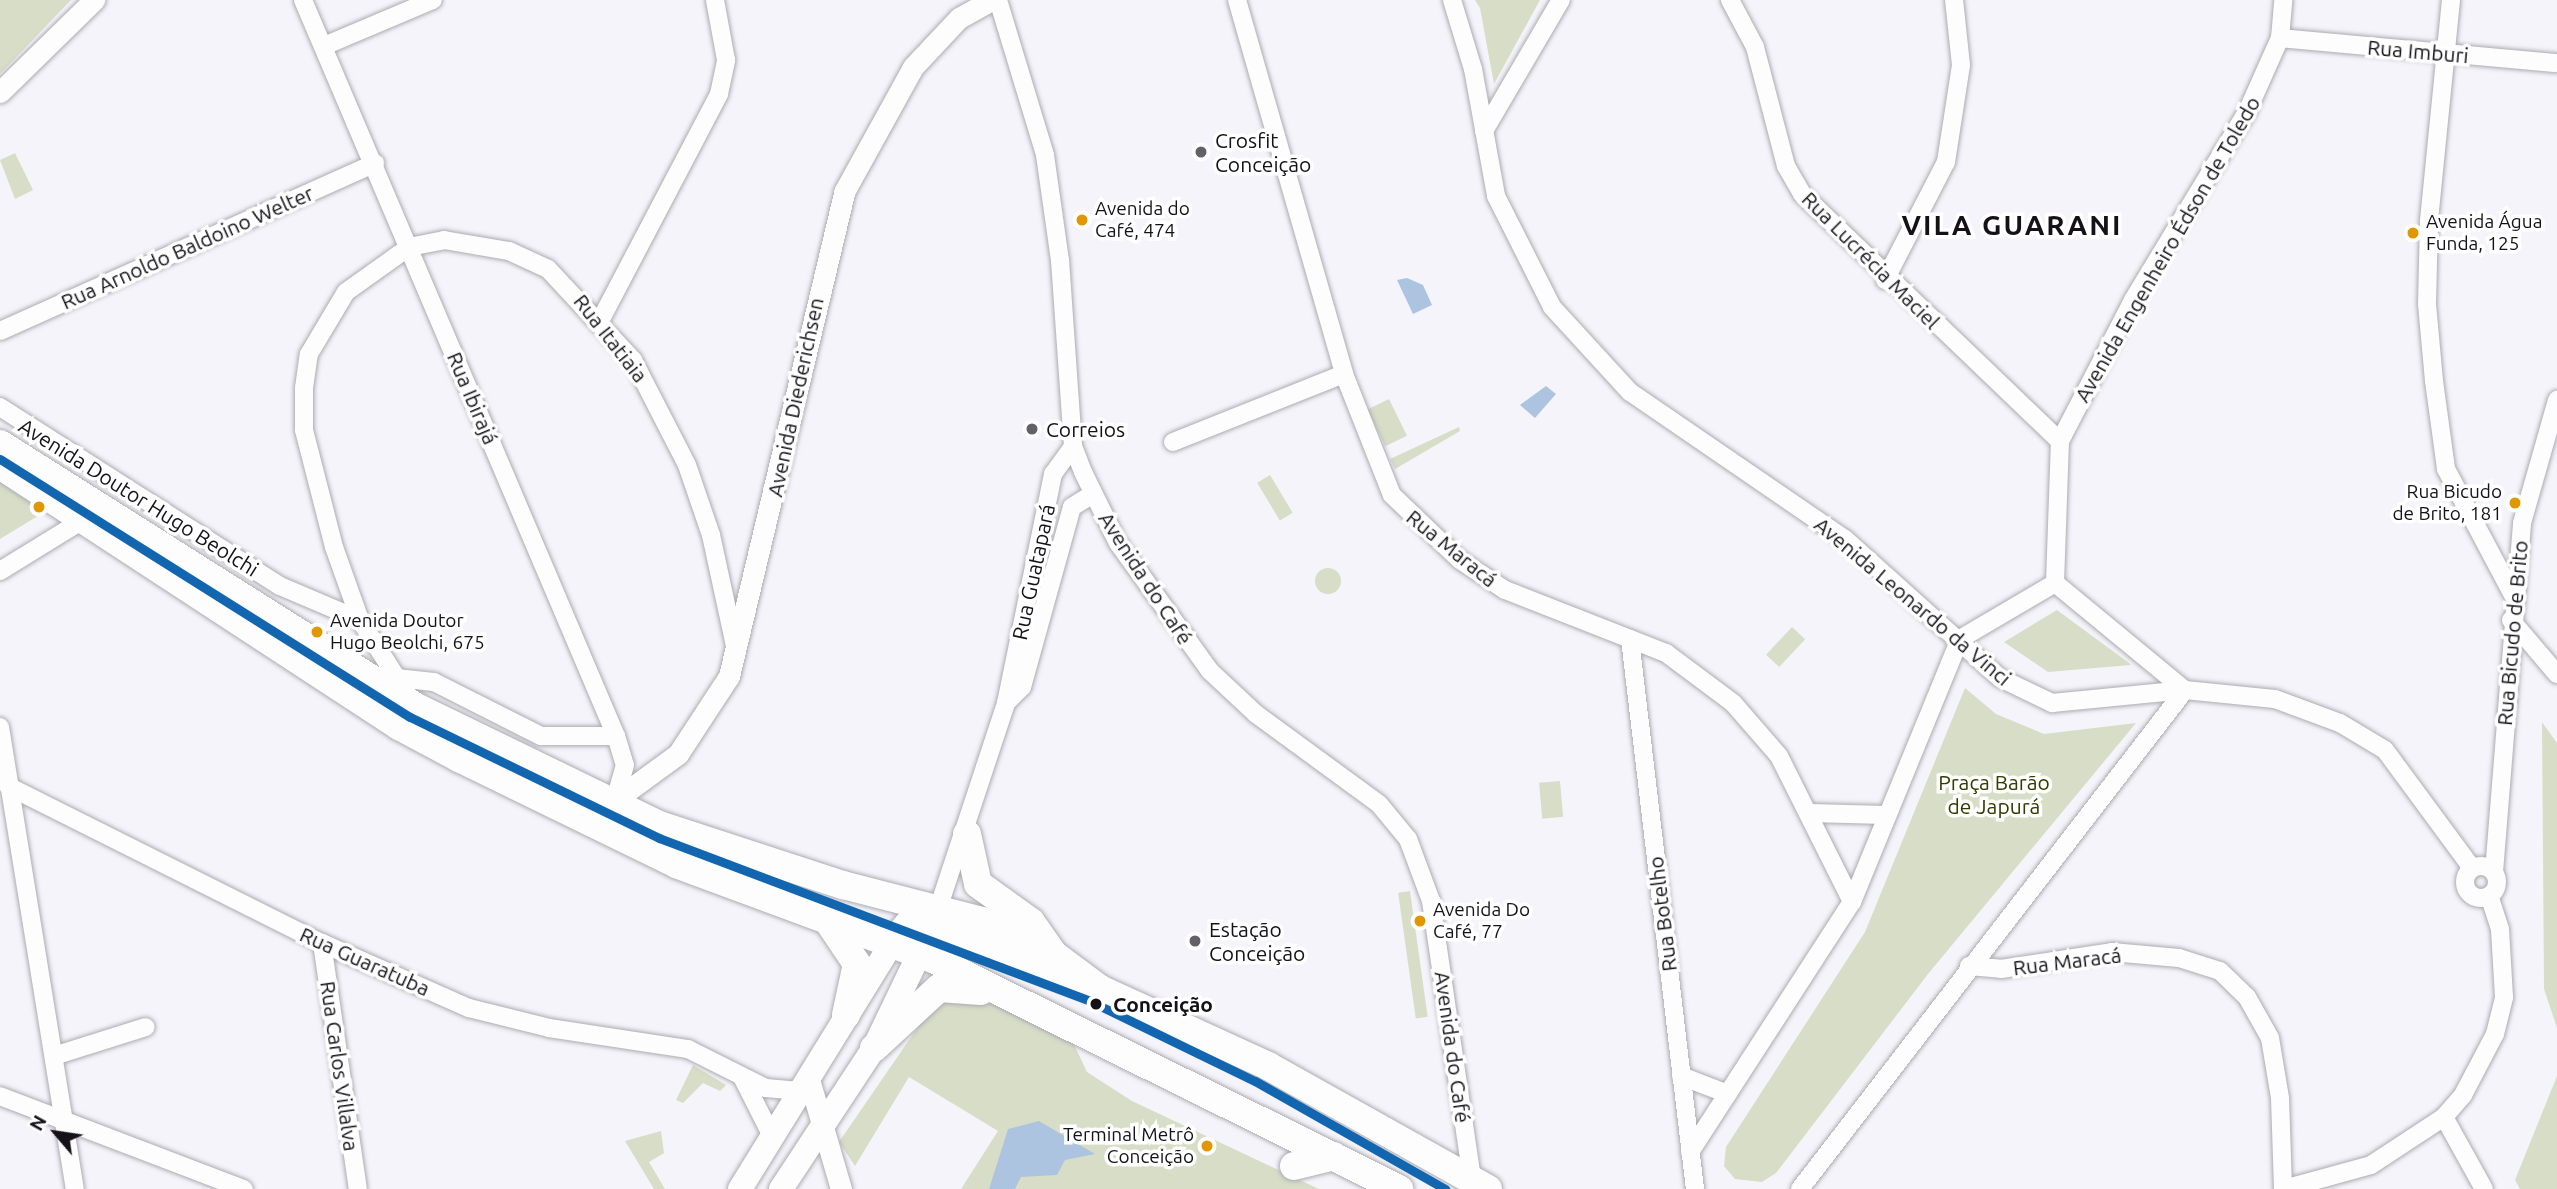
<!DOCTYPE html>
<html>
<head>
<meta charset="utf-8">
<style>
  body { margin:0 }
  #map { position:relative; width:2557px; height:1189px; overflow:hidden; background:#f5f4fb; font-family:Ubuntu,sans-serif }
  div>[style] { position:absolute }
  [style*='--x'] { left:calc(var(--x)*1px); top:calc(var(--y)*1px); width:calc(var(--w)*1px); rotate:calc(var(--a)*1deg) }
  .green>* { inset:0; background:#d8ddc7; transform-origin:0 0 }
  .round { border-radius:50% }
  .water>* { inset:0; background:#acc4e0 }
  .roads { filter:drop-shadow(0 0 2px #acabb1) drop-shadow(0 0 2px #acabb1) }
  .minor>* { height:18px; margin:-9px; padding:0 9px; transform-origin:9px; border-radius:9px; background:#fefdfe }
  .minor>.ring { margin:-9px; padding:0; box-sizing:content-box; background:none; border:18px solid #fefdfe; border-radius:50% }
  .tertiary>* { height:21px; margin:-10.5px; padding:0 10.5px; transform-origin:10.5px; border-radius:10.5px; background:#fefdfe }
  .secondary>* { height:24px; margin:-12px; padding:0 12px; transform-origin:12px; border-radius:12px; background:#fefdfe }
  .primary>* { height:28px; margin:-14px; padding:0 14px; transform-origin:14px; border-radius:14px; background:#fefdfe }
  .metro-1>* { height:9px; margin:-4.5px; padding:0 4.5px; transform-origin:4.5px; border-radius:4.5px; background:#1266af }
  .dots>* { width:19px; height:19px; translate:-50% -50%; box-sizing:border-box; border:4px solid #fff; border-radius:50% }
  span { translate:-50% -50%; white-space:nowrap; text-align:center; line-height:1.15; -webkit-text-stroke:7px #fff; paint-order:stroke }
  .bus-label { font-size:19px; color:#141218 }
  .left { translate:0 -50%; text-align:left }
  .right { translate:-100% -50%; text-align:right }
  .street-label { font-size:21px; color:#141218 }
  .poi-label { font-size:21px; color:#141218 }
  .park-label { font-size:21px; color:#343b00 }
  .stop-label { font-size:21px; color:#141218; font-weight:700 }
  .district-label { font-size:28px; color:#141218; font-weight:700; letter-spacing:2px }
  .north { position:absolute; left:21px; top:1098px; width:70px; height:70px; -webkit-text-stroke:5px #fff; paint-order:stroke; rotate:299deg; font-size:19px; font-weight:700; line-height:28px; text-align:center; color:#141218 }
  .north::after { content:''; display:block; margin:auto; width:24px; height:32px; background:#141218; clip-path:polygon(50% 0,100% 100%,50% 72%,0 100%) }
</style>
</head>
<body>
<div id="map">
  <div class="green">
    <i style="clip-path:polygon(0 0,71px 0,0 74px)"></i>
    <i style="clip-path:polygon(1475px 0,1540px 0,1494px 84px,1480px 8px)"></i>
    <i style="clip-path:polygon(15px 153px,33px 190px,15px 199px,0 160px)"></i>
    <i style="left:1389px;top:399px;width:41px;height:24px;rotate:64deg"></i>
    <i style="clip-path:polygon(1459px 427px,1460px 431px,1395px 469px,1390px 459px)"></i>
    <i style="left:1270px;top:475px;width:44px;height:15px;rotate:59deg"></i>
    <i style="clip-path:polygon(0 476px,51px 508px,0 539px)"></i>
    <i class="round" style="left:1315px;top:568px;width:26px;height:26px"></i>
    <i style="clip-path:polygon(2057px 610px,2129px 663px,2131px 665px,2048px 672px,2004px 642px)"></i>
    <i style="left:1792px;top:627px;width:18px;height:38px;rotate:43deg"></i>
    <i style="clip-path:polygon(1965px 688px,1996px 714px,2044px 734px,2136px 723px,1928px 974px,1776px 1173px,1762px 1182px,1735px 1179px,1724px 1166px,1726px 1147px,1865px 932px)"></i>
    <i style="clip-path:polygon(2542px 722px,2557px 743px,2557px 1028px,2544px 989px)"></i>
    <i style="left:1560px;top:781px;width:36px;height:21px;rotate:85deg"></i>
    <i style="left:1410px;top:891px;width:127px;height:12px;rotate:82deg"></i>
    <i style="clip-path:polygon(942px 992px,1013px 1005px,1071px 1038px,1087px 1072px,1132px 1101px,1319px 1189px,961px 1189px,998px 1131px,909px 1077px,855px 1166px,839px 1142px)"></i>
    <i style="clip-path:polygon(693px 1065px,726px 1085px,720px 1091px,703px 1083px,683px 1103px,676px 1100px)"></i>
    <i style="clip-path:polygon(2557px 1076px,2557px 1189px,2520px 1189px,2515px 1180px)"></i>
    <i style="clip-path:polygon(661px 1131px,664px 1153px,649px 1162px,665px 1189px,654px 1189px,625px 1141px)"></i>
  </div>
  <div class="water">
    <i style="clip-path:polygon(1407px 278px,1423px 285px,1432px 305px,1413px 314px,1397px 280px)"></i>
    <i style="clip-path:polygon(1546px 386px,1556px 394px,1535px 418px,1520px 405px)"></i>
    <i style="clip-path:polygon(1039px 1121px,1095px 1154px,1065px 1160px,1057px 1175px,1021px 1177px,1015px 1189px,989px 1189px,1008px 1129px)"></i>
  </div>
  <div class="roads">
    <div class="minor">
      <i style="--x:303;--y:0;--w:800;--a:66.96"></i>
      <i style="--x:616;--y:736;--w:30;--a:73"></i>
      <i style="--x:625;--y:765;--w:36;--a:106"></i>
      <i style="--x:998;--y:0;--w:162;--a:73.1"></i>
      <i style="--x:1045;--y:155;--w:106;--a:81.9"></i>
      <i style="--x:1060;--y:260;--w:186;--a:86"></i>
      <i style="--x:1073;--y:446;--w:28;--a:69"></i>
      <i style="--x:1083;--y:472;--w:79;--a:63.8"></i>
      <i style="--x:1118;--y:543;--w:158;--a:54.3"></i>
      <i style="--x:1210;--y:671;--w:63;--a:43.1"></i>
      <i style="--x:1256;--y:714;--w:152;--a:36.2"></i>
      <i style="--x:1379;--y:804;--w:45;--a:50.4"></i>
      <i style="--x:1408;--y:839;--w:66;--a:69.6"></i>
      <i style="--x:1431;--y:901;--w:281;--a:81.6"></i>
      <i style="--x:1237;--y:0;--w:389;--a:74"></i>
      <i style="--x:1344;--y:374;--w:130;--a:68.4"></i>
      <i style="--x:1392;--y:495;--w:94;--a:43.7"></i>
      <i style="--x:1460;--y:560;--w:54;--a:33.7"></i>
      <i style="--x:1505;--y:590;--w:173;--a:21.4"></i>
      <i style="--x:1666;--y:653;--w:84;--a:36.7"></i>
      <i style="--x:1733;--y:703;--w:70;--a:49"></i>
      <i style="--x:1779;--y:756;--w:163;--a:63.4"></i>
      <i style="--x:1452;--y:0;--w:72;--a:73.1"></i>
      <i style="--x:1473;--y:69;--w:129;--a:79.7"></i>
      <i style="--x:1496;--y:196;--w:124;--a:63.2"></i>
      <i style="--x:1552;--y:307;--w:115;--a:47.5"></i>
      <i style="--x:1630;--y:392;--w:260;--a:34.4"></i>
      <i style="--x:1845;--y:539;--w:208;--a:41.9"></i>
      <i style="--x:2000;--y:678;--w:58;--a:25.7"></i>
      <i style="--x:2052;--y:703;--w:134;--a:-5.6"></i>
      <i style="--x:2185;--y:690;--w:90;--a:5.7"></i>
      <i style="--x:2275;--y:699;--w:69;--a:20.3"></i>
      <i style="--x:2340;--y:723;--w:52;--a:31"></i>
      <i style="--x:2385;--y:750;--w:147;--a:53.6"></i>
      <i style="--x:1730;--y:0;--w:53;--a:62"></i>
      <i style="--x:1755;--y:47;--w:123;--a:75.4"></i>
      <i style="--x:1786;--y:166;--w:32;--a:60"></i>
      <i style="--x:1802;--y:194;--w:357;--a:43.8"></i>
      <i style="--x:2451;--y:0;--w:223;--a:95.7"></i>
      <i style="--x:2429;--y:222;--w:82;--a:91.4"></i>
      <i style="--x:2427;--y:304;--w:77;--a:84.8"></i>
      <i style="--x:2434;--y:381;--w:89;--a:82.2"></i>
      <i style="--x:2446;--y:469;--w:143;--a:62"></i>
      <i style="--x:2280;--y:38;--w:278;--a:5.2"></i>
      <i style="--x:324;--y:46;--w:118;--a:-22.9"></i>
      <i style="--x:1484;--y:131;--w:152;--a:-59.6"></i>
      <i style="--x:1885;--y:280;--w:133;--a:-62.7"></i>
      <i style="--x:1946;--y:162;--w:98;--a:-81.2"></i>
      <i style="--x:1961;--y:65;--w:65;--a:-96.1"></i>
      <i style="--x:601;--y:319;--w:254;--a:-62.3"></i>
      <i style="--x:719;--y:94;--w:35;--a:-78"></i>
      <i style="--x:726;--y:60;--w:61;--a:-100.4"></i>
      <i style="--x:0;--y:331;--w:411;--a:-24.1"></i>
      <i style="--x:0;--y:407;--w:332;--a:32.6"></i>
      <i style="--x:280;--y:586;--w:87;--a:23"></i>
      <i style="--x:1173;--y:442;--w:184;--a:-21.7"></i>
      <i style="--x:0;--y:571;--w:97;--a:-31.6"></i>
      <i style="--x:2055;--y:583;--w:142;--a:-88"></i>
      <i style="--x:2060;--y:441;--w:159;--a:-62.6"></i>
      <i style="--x:2133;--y:300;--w:220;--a:-58.8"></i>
      <i style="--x:2247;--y:112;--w:81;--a:-66"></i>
      <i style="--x:2280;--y:38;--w:38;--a:-85"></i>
      <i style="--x:2511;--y:620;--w:71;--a:49.6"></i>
      <i style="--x:1630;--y:639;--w:554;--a:83.26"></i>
      <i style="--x:396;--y:678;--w:38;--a:6"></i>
      <i style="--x:434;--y:682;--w:120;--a:26.8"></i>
      <i style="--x:541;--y:736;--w:75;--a:0"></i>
      <i style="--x:409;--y:697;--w:91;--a:-122.5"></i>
      <i style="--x:360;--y:620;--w:77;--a:-109.6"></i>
      <i style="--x:334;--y:547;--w:121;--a:-104.4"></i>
      <i style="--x:304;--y:430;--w:42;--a:-90"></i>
      <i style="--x:304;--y:388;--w:34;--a:-82"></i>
      <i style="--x:309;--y:354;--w:72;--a:-59.2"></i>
      <i style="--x:346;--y:292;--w:77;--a:-35.5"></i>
      <i style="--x:409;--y:247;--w:36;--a:-11"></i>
      <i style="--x:444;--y:240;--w:66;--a:9.6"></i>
      <i style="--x:509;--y:251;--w:43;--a:24.8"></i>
      <i style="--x:548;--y:269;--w:125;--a:47"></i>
      <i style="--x:633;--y:360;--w:118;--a:62.8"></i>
      <i style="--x:687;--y:465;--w:74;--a:71.1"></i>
      <i style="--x:711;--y:535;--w:114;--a:77.8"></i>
      <i style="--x:1006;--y:703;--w:23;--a:-45"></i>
      <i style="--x:1022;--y:687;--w:187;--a:-74.5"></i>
      <i style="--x:1072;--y:507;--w:25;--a:-32"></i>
      <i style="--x:0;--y:727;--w:468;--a:80.8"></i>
      <i style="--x:8;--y:786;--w:351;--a:26.6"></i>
      <i style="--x:322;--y:943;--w:161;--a:23.9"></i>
      <i style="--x:469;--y:1008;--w:82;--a:14"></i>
      <i style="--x:549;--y:1028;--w:141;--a:8.6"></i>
      <i style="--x:688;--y:1049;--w:87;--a:26.6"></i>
      <i style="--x:766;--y:1088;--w:34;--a:5"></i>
      <i style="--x:1809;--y:813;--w:77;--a:1.5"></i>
      <i class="ring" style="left:2465px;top:866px;width:14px;height:14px"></i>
      <i style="--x:2494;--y:872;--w:350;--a:-85.4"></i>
      <i style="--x:2522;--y:523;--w:128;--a:-74.1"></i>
      <i style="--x:938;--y:909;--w:217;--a:-71.7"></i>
      <i style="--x:1006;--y:703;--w:234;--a:-78.4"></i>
      <i style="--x:1053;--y:474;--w:34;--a:-54"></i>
      <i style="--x:322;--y:943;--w:249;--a:81.7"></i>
      <i style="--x:1969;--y:966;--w:32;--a:5"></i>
      <i style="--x:2001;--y:969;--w:112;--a:-8.7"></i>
      <i style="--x:2112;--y:952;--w:67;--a:5.1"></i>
      <i style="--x:2179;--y:958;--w:43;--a:17.6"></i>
      <i style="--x:2220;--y:971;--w:37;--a:44"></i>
      <i style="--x:2247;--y:997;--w:47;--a:60.7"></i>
      <i style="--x:2270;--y:1038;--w:61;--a:80.5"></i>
      <i style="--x:2280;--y:1098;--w:91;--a:88.1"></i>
      <i style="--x:54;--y:1056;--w:96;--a:-17.5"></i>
      <i style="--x:1681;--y:1076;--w:50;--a:21"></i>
      <i style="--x:742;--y:1077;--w:68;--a:63.1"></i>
      <i style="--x:0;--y:1096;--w:261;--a:20.9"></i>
      <i style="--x:2444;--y:1117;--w:82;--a:60.9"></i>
      <i style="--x:1690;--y:1152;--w:298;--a:-57.1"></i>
      <i style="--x:1852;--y:902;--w:284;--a:-67.7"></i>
      <i style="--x:1960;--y:639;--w:110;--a:-30.5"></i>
      <i style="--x:2055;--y:583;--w:168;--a:39.5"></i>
      <i style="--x:1800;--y:1189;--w:630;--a:-52.35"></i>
      <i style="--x:2284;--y:1189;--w:90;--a:-15.4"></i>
      <i style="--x:2371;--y:1165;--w:87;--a:-33.3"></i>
      <i style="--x:2444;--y:1117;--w:29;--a:-49"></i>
      <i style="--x:2463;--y:1095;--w:69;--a:-62.3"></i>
      <i style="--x:2495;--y:1034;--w:38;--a:-76"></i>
      <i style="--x:2504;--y:997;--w:68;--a:-93.4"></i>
      <i style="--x:2500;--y:929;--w:35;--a:-108"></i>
    </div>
    <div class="tertiary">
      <i style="--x:0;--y:92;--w:132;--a:-44.4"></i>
      <i style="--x:615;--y:800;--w:78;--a:-36.1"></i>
      <i style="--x:678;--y:754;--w:93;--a:-56.8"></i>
      <i style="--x:729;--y:676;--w:497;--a:-76.6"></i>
      <i style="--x:844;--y:192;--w:143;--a:-61.1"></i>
      <i style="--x:913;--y:67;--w:67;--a:-46.8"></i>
      <i style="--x:959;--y:18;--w:37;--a:-29"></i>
      <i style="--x:808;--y:1076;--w:118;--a:73.7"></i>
    </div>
    <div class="secondary">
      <i style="--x:740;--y:1189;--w:289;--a:-58.3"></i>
      <i style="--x:781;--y:1189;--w:169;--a:-56.6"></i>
      <i style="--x:874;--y:1048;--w:124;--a:-64.3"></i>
    </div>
    <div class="primary">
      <i style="--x:0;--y:444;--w:490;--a:32.3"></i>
      <i style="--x:414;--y:706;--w:272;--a:25.9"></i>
      <i style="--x:659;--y:825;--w:194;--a:18.1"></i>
      <i style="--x:843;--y:885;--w:144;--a:14.5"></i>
      <i style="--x:982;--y:921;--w:78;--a:24.9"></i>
      <i style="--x:1053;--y:954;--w:59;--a:36.7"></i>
      <i style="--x:0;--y:465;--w:477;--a:33.2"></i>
      <i style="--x:399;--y:726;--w:68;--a:28.1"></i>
      <i style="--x:459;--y:758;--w:242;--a:26"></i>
      <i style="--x:676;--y:864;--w:274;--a:20.3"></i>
      <i style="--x:933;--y:959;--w:520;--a:26.27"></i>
      <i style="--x:967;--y:834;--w:51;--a:77.6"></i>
      <i style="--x:978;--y:884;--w:65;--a:35.6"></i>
      <i style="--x:1031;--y:922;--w:39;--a:55"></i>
      <i style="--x:828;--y:921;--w:52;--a:56"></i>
      <i style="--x:857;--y:964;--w:52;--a:102.2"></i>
      <i style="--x:892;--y:943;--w:23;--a:-49"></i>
      <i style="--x:907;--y:926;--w:24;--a:0"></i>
      <i style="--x:931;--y:926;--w:180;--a:20.4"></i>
      <i style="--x:1100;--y:989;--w:185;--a:24.6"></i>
      <i style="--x:1268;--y:1066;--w:252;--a:29.2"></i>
      <i style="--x:874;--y:1048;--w:88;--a:-42.7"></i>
      <i style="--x:939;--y:988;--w:42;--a:4.1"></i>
      <i style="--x:1294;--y:1166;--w:41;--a:-14"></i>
    </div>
  </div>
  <div class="metro-1">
    <i style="--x:0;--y:459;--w:484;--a:32.2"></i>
    <i style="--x:410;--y:717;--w:277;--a:25.9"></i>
    <i style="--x:659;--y:838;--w:461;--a:20.7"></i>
    <i style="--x:1090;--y:1001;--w:183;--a:25.9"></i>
    <i style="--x:1255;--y:1081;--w:219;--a:29.6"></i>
  </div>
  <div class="dots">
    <i style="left:1201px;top:152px;background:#636167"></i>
    <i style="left:1082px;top:220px;background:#e09702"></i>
    <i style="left:2413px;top:233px;background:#e09702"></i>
    <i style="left:1032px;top:429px;background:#636167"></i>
    <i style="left:2515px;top:503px;background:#e09702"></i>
    <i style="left:39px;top:507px;background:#e09702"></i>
    <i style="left:317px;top:632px;background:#e09702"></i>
    <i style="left:1420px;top:921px;background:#e09702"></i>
    <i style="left:1195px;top:941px;background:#636167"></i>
    <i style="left:1096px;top:1004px;background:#141218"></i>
    <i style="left:1207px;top:1146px;background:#e09702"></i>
  </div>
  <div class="bus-label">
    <span class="left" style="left:1095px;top:220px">Avenida do<br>Café, 474</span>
    <span class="left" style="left:2426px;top:233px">Avenida Água<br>Funda, 125</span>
    <span class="right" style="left:2502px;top:503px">Rua Bicudo<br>de Brito, 181</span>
    <span class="left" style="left:330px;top:632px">Avenida Doutor<br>Hugo Beolchi, 675</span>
    <span class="left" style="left:1433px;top:921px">Avenida Do<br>Café, 77</span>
    <span class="right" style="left:1194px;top:1146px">Terminal Metrô<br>Conceição</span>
  </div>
  <div class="street-label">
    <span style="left:2418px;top:51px;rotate:5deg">Rua Imburi</span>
    <span style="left:187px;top:247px;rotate:-24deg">Rua Arnoldo Baldoino Welter</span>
    <span style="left:2167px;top:249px;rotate:-60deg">Avenida Engenheiro Édson de Toledo</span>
    <span style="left:1871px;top:260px;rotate:45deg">Rua Lucrécia Maciel</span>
    <span style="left:611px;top:338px;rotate:52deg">Rua Itatiaia</span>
    <span style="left:795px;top:397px;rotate:-78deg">Avenida Diederichsen</span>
    <span style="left:473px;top:398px;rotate:67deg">Rua Ibirajá</span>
    <span style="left:139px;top:497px;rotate:32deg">Avenida Doutor Hugo Beolchi</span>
    <span style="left:1452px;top:548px;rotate:39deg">Rua Maracá</span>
    <span style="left:1033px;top:572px;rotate:-78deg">Rua Guatapará</span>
    <span style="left:1146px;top:578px;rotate:57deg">Avenida do Café</span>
    <span style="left:1913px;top:601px;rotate:40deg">Avenida Leonardo da Vinci</span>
    <span style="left:2512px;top:633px;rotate:-85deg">Rua Bicudo de Brito</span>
    <span style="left:1662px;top:914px;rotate:-97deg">Rua Botelho</span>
    <span style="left:365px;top:961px;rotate:24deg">Rua Guaratuba</span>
    <span style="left:2067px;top:961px;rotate:-7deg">Rua Maracá</span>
    <span style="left:1453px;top:1047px;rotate:82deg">Avenida do Café</span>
    <span style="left:340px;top:1066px;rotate:82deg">Rua Carlos Villalva</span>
  </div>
  <div class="poi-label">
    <span class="left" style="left:1215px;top:152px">Crosfit<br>Conceição</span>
    <span class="left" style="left:1046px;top:429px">Correios</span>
    <span class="left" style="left:1209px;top:941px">Estação<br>Conceição</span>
  </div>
  <div class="park-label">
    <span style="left:1994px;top:794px">Praça Barão<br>de Japurá</span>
  </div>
  <div class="stop-label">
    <span class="left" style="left:1113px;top:1004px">Conceição</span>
  </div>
  <div class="district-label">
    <span style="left:2012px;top:225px">VILA GUARANI</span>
  </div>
  <div class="north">N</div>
</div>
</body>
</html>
